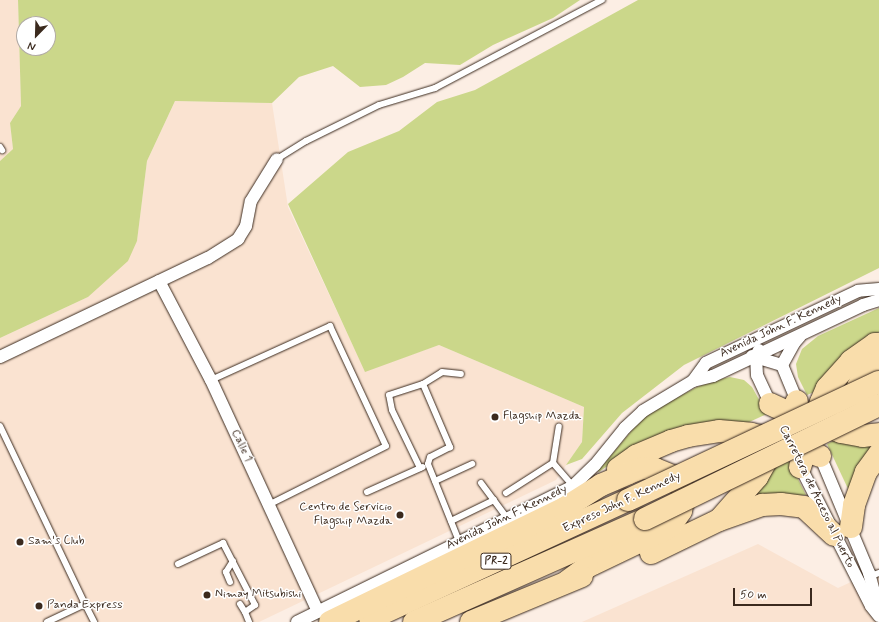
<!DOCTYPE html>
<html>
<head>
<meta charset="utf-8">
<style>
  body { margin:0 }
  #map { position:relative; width:879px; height:622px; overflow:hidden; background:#fceee4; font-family:Mynerve,sans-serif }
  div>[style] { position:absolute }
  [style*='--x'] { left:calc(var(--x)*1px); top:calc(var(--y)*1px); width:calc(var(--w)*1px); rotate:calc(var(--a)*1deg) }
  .built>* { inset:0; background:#fae3d1 }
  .green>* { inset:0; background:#cbd78a }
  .roads { filter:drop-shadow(0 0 1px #3b2a1e) drop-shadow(0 0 1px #3b2a1e) }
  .lane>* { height:6px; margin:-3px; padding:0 3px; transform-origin:3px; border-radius:3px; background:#fff }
  .street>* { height:12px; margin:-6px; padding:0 6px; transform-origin:6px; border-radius:6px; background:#fff }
  .highway>* { height:22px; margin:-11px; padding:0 11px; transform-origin:11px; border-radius:11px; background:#f9ddab }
  .bridges { filter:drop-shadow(0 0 1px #3b2a1e) drop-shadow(0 0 1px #3b2a1e) }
  .highway-bridge>* { height:22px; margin:-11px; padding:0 11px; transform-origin:11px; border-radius:11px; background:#f9ddab }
  .dots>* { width:11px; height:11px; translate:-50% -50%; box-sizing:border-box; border:2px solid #fff; border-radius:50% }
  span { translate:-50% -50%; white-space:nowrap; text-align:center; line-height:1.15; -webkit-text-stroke:3px #fff; paint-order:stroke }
  .shield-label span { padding:1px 3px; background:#fff; border:1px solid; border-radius:3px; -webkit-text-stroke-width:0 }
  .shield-label { font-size:11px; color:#3b2a1e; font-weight:700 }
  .street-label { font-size:12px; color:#3b2a1e }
  .poi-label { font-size:12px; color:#3b2a1e }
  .left { translate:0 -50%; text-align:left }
  .right { translate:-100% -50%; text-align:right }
  .north { position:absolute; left:16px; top:16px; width:40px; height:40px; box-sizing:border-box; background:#fff; border:1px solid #b1aaa5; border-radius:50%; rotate:203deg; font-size:11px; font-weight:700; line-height:16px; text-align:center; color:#3b2a1e }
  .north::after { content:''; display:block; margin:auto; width:14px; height:18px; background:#3b2a1e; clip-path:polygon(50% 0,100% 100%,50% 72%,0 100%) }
  .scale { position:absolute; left:733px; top:588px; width:79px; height:18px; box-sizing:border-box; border:2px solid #3b2a1e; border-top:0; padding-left:5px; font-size:12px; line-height:14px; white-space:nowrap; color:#3b2a1e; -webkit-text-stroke:3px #fff; paint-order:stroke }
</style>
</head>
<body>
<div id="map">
  <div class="built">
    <i style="clip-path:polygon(0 0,18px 0,21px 106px,10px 123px,13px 149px,0 161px)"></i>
    <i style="clip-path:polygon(175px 101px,272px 103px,288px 207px,365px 371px,439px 345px,584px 407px,582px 442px,556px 480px,259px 622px,0 622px,0 338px,88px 297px,137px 241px,147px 161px)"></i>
    <i style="clip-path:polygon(758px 544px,838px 588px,879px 569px,879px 622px,582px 622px)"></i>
  </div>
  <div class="green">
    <i style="clip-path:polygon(evenodd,18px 0,580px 0,553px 18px,493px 45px,460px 65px,425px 63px,403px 77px,386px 85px,360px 87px,333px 66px,299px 77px,272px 103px,175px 101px,147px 161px,137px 241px,128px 261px,88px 297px,0 338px,0 161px,13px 149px,10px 123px,21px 106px,18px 0,24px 24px,48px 24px,48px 48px,24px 48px,24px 24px)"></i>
    <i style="clip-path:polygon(638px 0,879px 0,879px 268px,684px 365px,622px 413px,582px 459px,566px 465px,582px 442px,584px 407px,439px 345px,365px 372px,288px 204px,348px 152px,399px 131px,437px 102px,475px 90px)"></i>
    <i style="clip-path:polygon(879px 308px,879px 332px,870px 337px,819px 390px,807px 395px,798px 377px,796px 364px,802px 349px,818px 336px)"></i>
    <i style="clip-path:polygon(730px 377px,744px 380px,752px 387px,767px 414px,745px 424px,613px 462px,599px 472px,598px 471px,638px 423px,652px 411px,697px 387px,716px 380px)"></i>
    <i style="clip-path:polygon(839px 438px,879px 440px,850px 493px,827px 444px)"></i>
    <i style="clip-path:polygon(789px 461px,806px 495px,751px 499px,772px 469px)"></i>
  </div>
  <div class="roads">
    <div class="lane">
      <i style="--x:0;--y:147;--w:4;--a:56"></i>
      <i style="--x:277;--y:159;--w:34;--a:-32"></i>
      <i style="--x:306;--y:141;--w:81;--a:-26.3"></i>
      <i style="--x:379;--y:105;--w:59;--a:-16.9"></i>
      <i style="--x:435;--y:88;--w:189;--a:-27.8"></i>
      <i style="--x:211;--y:380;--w:131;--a:-24.4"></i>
      <i style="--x:330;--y:326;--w:132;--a:65"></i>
      <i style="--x:386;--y:446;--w:132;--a:153.4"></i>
      <i style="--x:423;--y:384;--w:22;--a:-32"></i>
      <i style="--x:442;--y:372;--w:19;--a:6"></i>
      <i style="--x:0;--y:426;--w:197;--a:64.5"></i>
      <i style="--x:553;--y:463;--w:37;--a:-81"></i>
      <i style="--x:420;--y:468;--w:64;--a:-115.8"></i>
      <i style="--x:392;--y:410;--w:15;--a:-101"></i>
      <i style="--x:389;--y:395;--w:36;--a:-18"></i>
      <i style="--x:423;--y:384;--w:69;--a:66.8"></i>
      <i style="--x:450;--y:447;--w:22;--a:153"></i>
      <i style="--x:430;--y:457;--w:7;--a:106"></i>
      <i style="--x:428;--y:464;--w:83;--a:68.1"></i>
      <i style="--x:435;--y:481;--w:41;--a:-24.7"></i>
      <i style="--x:481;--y:483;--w:44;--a:53.4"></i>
      <i style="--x:367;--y:492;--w:61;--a:-24.1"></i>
      <i style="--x:506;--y:493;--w:56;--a:-32.6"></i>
      <i style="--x:553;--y:463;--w:30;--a:49"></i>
      <i style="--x:451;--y:521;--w:48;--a:-26"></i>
      <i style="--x:178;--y:564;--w:50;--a:-25"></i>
      <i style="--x:223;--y:543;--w:70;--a:62.7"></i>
      <i style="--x:255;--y:605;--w:12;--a:145"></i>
      <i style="--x:245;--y:612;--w:11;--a:68"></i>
      <i style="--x:868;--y:577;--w:12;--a:-20"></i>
      <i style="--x:230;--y:582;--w:11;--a:-112"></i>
      <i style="--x:226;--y:572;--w:13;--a:-58"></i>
      <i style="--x:240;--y:604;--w:9;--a:58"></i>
      <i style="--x:47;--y:622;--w:42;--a:-25.3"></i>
      <i style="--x:85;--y:604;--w:20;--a:63"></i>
    </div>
    <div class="street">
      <i style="--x:159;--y:281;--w:112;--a:62.3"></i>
      <i style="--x:211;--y:380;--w:255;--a:65.2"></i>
      <i style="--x:879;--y:289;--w:21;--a:175"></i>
      <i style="--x:858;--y:291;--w:168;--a:154.7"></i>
      <i style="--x:706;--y:363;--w:22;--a:126"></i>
      <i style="--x:693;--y:381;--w:21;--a:-14"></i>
      <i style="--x:713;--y:376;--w:166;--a:-25.3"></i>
      <i style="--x:863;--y:305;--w:17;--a:-17"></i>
      <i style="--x:759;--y:350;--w:7;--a:117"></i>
      <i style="--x:756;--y:356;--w:19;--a:87"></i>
      <i style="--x:757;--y:375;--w:38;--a:65"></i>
      <i style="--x:752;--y:356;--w:31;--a:17"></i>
      <i style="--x:782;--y:365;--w:44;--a:67.5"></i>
      <i style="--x:0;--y:357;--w:230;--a:-25.5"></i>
      <i style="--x:208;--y:258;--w:36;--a:-32"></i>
      <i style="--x:238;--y:239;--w:15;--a:-58"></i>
      <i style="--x:246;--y:226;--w:25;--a:-79"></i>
      <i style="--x:251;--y:201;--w:49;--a:-58.2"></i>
      <i style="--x:782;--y:365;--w:25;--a:-61"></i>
      <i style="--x:794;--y:343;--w:9;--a:-49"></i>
      <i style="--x:818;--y:451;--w:132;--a:67.3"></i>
      <i style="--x:869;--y:573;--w:38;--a:75"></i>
      <i style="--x:798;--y:462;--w:161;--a:63.1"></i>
      <i style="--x:871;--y:606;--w:13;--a:51"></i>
      <i style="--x:297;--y:622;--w:308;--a:-26.2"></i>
      <i style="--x:573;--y:486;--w:30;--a:-44"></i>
      <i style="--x:595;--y:465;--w:48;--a:-51"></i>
      <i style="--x:625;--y:428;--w:25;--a:-43"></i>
      <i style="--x:643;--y:411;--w:58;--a:-31"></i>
    </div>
    <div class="highway">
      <i style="--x:770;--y:404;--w:38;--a:25"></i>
      <i style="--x:805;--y:420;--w:38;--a:18"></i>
      <i style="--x:841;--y:432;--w:22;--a:10"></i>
      <i style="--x:863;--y:436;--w:16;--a:-7"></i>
      <i style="--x:867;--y:405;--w:6;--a:-135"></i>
      <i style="--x:863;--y:401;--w:15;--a:-110"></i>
      <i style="--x:858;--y:387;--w:21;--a:-65"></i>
      <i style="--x:867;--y:368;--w:15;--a:-37"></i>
      <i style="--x:800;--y:467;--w:68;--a:-72.1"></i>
      <i style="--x:821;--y:402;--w:15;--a:-67"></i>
      <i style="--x:827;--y:388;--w:36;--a:-48"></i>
      <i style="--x:851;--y:361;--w:29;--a:-35"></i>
      <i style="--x:875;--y:344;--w:4;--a:0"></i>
      <i style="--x:618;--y:469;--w:22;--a:-36"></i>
      <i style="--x:636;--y:456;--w:38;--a:-23"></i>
      <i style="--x:671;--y:441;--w:18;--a:-16"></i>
      <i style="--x:688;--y:436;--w:31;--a:-9"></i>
      <i style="--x:719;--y:431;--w:32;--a:5"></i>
      <i style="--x:751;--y:434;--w:28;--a:13"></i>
      <i style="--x:778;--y:440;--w:45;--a:20.9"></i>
      <i style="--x:721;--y:518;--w:55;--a:-48.7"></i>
      <i style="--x:757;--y:477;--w:43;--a:-60.4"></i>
      <i style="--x:778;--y:440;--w:43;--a:-64"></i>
      <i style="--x:851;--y:527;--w:22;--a:-82"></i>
      <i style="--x:854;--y:505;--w:35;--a:-70"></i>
      <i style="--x:866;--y:472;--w:22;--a:-54"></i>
      <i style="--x:651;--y:553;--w:76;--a:-25.9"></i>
      <i style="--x:719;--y:520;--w:46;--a:-19.2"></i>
      <i style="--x:762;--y:505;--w:19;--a:-3"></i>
      <i style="--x:781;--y:504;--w:23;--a:7"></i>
      <i style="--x:804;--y:507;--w:41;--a:43"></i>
      <i style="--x:370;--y:619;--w:284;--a:-24.8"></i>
      <i style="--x:330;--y:622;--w:259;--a:-25.9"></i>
      <i style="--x:563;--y:509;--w:45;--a:-32.3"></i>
      <i style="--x:601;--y:485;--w:30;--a:-23"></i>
      <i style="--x:629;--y:473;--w:14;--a:-21"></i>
      <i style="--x:642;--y:468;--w:13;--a:4"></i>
      <i style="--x:655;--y:469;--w:22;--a:22"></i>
      <i style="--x:675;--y:477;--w:18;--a:56"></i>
      <i style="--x:685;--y:492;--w:19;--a:102"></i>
      <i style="--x:681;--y:511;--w:19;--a:125"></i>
      <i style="--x:670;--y:527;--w:92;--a:154.3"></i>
      <i style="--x:587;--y:567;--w:24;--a:144"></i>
      <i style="--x:414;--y:622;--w:253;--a:-24"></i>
      <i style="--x:471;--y:622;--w:120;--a:-22.5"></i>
    </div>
  </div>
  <div class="bridges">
    <div class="highway-bridge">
      <i style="--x:628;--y:500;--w:277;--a:-25.2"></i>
      <i style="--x:645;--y:519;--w:260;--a:-26"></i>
    </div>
  </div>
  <div class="dots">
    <i style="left:495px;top:417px;background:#3b2a1e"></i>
    <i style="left:400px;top:515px;background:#3b2a1e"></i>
    <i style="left:20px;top:542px;background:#3b2a1e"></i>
    <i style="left:207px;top:595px;background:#3b2a1e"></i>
    <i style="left:39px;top:606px;background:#3b2a1e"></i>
  </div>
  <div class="shield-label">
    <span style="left:496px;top:561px">PR-2</span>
  </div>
  <div class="street-label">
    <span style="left:781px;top:327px;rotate:-25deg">Avenida John F. Kennedy</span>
    <span style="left:241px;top:446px;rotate:65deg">Calle 1</span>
    <span style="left:816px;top:497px;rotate:64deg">Carretera de Acceso al Puerto</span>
    <span style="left:622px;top:503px;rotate:-25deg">Expreso John F. Kennedy</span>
    <span style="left:507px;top:518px;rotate:-26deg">Avenida John F. Kennedy</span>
  </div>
  <div class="poi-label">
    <span class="left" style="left:503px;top:417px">Flagship Mazda</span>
    <span class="right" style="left:392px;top:515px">Centro de Servicio<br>Flagship Mazda</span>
    <span class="left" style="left:28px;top:542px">Sam's Club</span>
    <span class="left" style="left:215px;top:595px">Nimay Mitsubishi</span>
    <span class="left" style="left:47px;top:606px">Panda Express</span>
  </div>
  <div class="north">N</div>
  <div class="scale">50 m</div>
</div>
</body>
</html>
